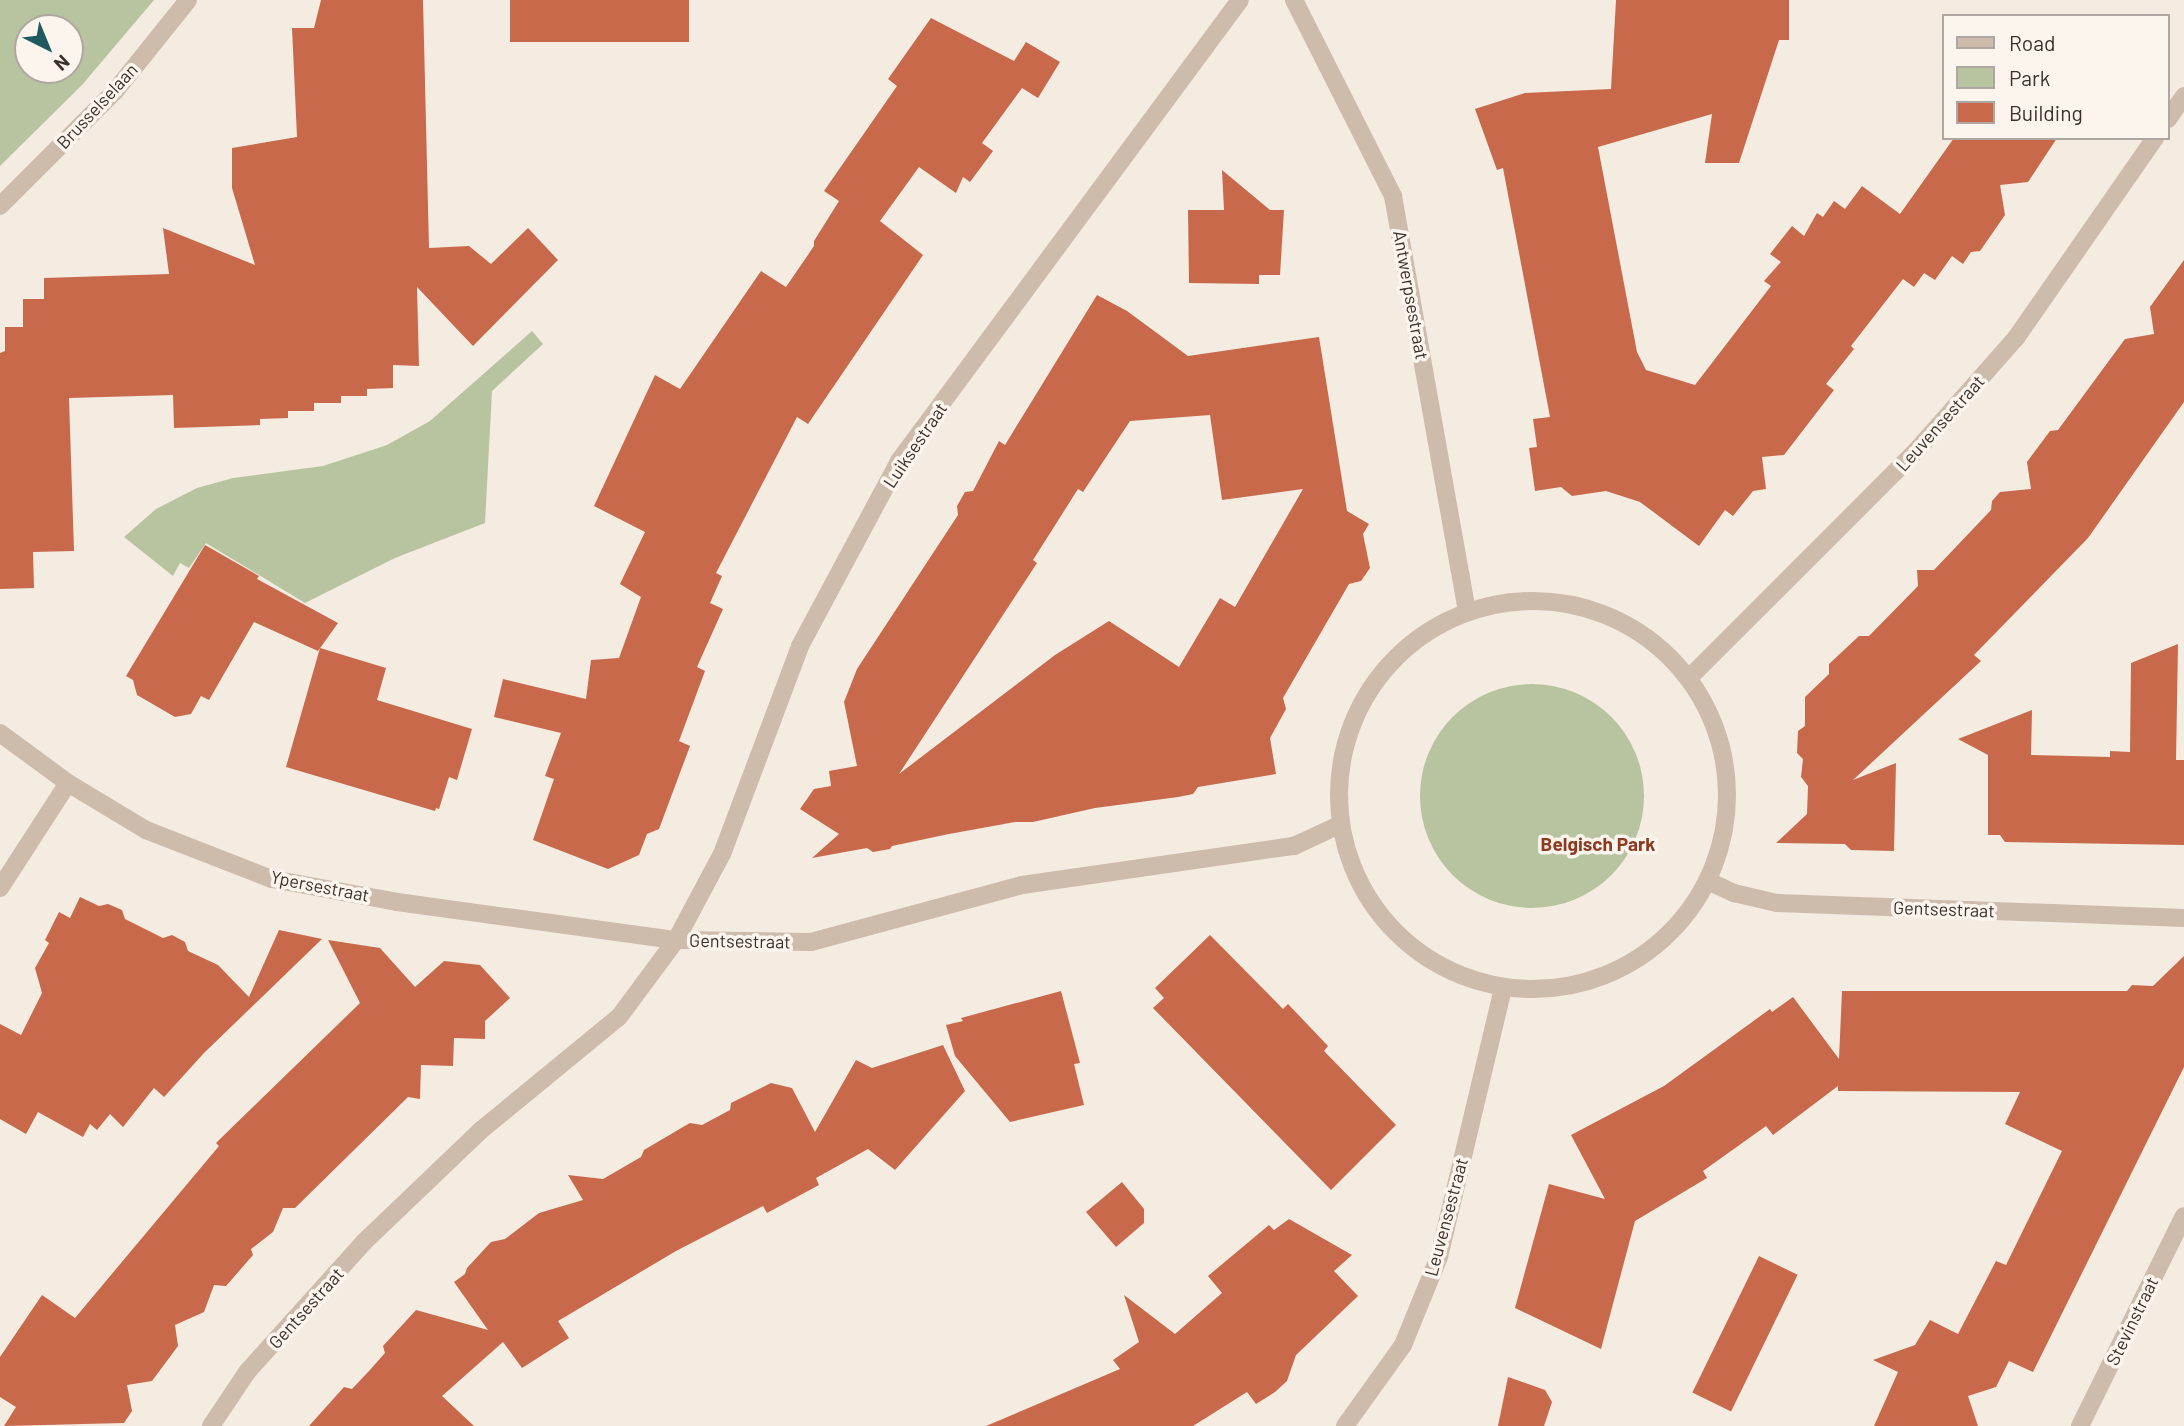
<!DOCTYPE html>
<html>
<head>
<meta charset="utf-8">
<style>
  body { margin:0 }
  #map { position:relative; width:2184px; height:1426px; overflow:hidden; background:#f4ebe1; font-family:Barlow,sans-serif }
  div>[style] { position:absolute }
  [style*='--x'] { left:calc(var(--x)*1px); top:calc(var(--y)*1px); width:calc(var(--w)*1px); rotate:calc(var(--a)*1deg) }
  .green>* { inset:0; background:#b8c4a0 }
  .round { border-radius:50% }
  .building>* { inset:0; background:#c8694b; transform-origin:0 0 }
  .minor>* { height:18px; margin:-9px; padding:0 9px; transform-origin:9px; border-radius:9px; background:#cdbbac }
  .minor>.ring { margin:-9px; padding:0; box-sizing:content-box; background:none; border:18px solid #cdbbac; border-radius:50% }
  span { translate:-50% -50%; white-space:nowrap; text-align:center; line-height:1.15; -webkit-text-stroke:7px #fbf5ee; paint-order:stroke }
  .street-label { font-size:18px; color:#3b302b }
  .neighbourhood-label { font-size:19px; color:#8c3b22; font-weight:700 }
  .legend { position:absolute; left:1942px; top:14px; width:228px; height:126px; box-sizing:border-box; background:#fbf5ee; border:2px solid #aea6a0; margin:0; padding:9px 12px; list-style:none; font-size:21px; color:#3b302b }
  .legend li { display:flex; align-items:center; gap:14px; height:35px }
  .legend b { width:35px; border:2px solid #aea6a0 }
  .north { position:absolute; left:14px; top:14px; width:70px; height:70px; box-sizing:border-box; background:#fbf5ee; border:2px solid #aea6a0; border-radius:50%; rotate:137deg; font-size:19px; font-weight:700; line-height:28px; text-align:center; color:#3b302b }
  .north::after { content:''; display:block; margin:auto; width:24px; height:32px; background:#1f5a5e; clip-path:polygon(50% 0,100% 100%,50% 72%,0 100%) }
</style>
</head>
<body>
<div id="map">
  <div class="green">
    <i style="clip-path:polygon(evenodd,0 0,154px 0,82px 85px,0 166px,0 0,70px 28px,70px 70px,28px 70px,28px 28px,70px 28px)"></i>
    <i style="clip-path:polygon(532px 331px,543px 344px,492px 391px,485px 523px,395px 558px,305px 603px,206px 543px,189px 568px,180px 563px,173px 576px,124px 537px,156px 509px,197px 488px,233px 478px,323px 466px,387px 445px,430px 421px)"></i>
    <i class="round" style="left:1420px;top:684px;width:224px;height:224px"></i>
  </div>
  <div class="building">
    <i style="clip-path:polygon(321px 0,423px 0,429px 248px,469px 246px,491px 264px,528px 228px,558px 260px,473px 346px,417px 287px,419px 366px,393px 365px,393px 388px,367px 389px,367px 396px,341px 396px,341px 403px,314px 403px,314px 411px,288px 411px,288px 418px,260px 419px,260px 425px,174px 428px,173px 395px,69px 398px,74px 551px,33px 552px,34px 588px,0 589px,0 353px,5px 351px,5px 327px,23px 327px,23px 299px,44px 299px,44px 278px,169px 274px,163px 228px,255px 265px,232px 188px,232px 148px,297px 137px,292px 28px,314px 28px)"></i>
    <i style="left:510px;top:0;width:179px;height:42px"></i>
    <i style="clip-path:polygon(1616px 0,1789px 0,1789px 40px,1779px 40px,1739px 163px,1705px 163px,1712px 114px,1598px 147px,1637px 352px,1646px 370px,1695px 385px,1771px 286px,1764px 281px,1781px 262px,1770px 254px,1792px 226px,1804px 236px,1817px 213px,1823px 217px,1834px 201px,1845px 209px,1862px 186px,1900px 214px,1954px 138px,2057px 138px,2028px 182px,2000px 185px,2005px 215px,1980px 251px,1971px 252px,1963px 264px,1952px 256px,1935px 280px,1924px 273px,1914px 287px,1903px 279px,1851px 346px,1854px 349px,1826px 384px,1834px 390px,1784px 455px,1762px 457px,1766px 489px,1753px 491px,1733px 516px,1725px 510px,1699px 546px,1640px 502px,1606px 491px,1572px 496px,1561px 487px,1535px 491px,1529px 448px,1537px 447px,1533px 419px,1550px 417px,1503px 168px,1497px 170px,1475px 109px,1525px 93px,1611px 89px)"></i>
    <i style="clip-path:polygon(931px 18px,1014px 61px,1026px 42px,1060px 62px,1038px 98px,1022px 88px,982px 143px,993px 151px,970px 182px,963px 177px,956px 193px,919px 167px,880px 221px,923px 255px,808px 424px,797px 417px,716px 573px,722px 576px,710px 603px,723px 609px,697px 667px,705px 671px,679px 741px,690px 746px,659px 829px,647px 834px,639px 855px,608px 869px,533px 840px,554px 779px,545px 776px,561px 733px,494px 717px,503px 679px,586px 699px,591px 660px,619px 658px,641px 597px,620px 584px,645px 532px,594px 506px,655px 375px,680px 389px,761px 271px,786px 287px,814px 246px,814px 241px,839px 201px,824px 191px,897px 86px,888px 79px)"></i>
    <i style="clip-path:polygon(1222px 170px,1270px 210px,1284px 210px,1280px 275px,1259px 275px,1259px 284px,1189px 283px,1188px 210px,1224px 210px)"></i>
    <i style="clip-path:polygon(2184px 260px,2184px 402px,2088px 538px,1974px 655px,1981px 661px,1853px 780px,1896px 763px,1894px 851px,1851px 850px,1845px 844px,1776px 843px,1807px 814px,1808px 786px,1801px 777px,1803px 759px,1797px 753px,1798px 731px,1805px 726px,1805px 697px,1829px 674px,1829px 664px,1859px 636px,1869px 636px,1918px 586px,1917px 570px,1934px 570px,1991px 510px,1992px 501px,2000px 492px,2031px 489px,2027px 462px,2050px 431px,2058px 430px,2125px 339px,2154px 334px,2150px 307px)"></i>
    <i style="clip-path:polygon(evenodd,1097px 295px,1127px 311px,1188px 356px,1319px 337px,1347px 511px,1369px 524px,1363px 534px,1370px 568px,1361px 581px,1349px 584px,1283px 698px,1286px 709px,1270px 738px,1276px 774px,1198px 787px,1193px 794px,1178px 797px,1095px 808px,1033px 822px,1015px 822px,949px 834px,892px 846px,890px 849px,873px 852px,867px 848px,812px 858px,839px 834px,800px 809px,814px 789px,831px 786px,829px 771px,857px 766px,844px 702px,857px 669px,958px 515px,957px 506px,965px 492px,973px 491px,999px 441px,1005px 445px,1097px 295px,1210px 415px,1222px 500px,1303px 489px,1235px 607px,1220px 598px,1179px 667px,1109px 621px,1055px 655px,899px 774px,1037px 563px,1033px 560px,1078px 489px,1083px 492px,1130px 421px,1210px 415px)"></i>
    <i style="clip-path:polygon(205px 545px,259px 576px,257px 579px,338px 623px,318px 651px,254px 622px,209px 700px,201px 696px,191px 714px,175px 717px,137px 695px,133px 680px,126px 676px)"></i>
    <i style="clip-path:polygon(2178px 644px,2176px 760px,2184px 760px,2184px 845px,2005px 842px,2000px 835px,1988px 835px,1988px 755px,1958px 739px,2032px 710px,2031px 755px,2110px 757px,2110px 751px,2130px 752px,2131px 663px)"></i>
    <i style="clip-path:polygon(320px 648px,386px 668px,377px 700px,472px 729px,457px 780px,449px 777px,439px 809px,436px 808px,435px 811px,286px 767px)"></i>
    <i style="clip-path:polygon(80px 897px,99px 906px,108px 904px,122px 910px,125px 919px,163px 938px,172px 935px,185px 942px,188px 951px,218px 965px,249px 997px,279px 930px,322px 939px,204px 1053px,164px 1097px,154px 1088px,123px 1127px,110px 1114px,97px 1130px,90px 1124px,83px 1137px,38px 1112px,26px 1134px,0 1119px,0 1024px,21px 1035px,42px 993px,35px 968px,49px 943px,45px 940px,59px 912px,70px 918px)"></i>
    <i style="clip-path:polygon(1210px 935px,1283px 1009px,1288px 1004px,1328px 1046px,1324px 1051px,1396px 1125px,1331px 1190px,1153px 1008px,1164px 998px,1155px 988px)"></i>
    <i style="clip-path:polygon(328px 940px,380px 948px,415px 987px,444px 961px,480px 965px,510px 998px,485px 1021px,485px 1039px,454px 1038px,453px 1066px,421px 1065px,420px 1099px,408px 1097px,295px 1208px,283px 1208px,273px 1232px,251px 1249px,253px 1255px,226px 1286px,214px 1285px,204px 1312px,175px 1325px,178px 1346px,152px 1381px,127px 1385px,132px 1411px,124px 1423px,4px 1426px,16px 1407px,0 1397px,0 1357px,42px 1295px,75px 1318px,219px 1146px,216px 1143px,360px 1003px)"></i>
    <i style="clip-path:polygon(2184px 956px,2184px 1067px,2033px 1372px,2009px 1361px,1996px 1387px,1968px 1396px,1978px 1426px,1874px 1426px,1898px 1372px,1873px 1360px,1915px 1345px,1930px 1320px,1958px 1334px,1996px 1261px,2006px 1265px,2062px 1151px,2005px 1124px,2020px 1092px,1838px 1091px,1838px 1086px,1773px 1135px,1766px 1126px,1703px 1171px,1707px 1178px,1635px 1221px,1601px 1349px,1515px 1308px,1549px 1184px,1605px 1199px,1571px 1135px,1664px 1086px,1770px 1009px,1772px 1012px,1793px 997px,1839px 1059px,1842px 991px,2127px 991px,2132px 985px,2153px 986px)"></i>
    <i style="clip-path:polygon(1061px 991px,1080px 1063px,1074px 1064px,1084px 1105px,1010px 1122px,955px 1056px,946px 1025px,963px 1021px,961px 1018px)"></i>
    <i style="clip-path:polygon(943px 1045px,965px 1091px,895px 1170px,868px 1149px,816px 1178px,819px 1185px,767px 1213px,763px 1206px,676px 1251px,558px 1321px,569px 1338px,522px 1368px,503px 1342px,442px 1396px,474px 1426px,309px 1426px,344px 1387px,352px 1389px,369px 1371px,385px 1353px,383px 1346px,416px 1310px,488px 1330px,454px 1282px,465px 1274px,467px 1268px,491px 1242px,505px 1239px,539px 1213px,583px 1200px,568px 1175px,603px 1179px,641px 1157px,644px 1150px,683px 1127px,690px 1123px,702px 1125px,730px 1110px,731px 1103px,771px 1083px,792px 1088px,815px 1132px,856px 1060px,872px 1068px)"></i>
    <i style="clip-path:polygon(1122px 1182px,1144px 1209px,1144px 1223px,1116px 1247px,1086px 1212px)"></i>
    <i style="clip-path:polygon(1289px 1219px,1352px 1255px,1334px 1271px,1358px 1296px,1296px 1355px,1287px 1381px,1275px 1392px,1256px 1404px,1247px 1392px,1193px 1426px,986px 1426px,1120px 1369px,1113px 1360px,1139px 1342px,1124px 1295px,1175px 1334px,1222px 1293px,1208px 1276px,1269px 1225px,1274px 1230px)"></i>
    <i style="left:1759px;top:1256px;width:43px;height:152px;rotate:26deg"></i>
    <i style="clip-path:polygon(1508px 1377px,1545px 1390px,1552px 1402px,1544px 1426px,1498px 1426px)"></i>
  </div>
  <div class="minor">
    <i style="--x:1294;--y:0;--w:220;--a:63.2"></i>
    <i style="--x:1393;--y:196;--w:421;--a:79.9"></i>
    <i style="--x:2168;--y:119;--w:28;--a:-55"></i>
    <i style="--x:0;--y:206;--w:164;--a:-45"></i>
    <i style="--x:116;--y:90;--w:115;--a:-51.3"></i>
    <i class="ring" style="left:1339px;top:601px;width:370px;height:370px"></i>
    <i style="--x:1690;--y:677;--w:320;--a:-45"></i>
    <i style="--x:1916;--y:451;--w:151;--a:-48.5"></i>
    <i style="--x:2016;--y:338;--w:244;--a:-55.2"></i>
    <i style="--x:0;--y:733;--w:84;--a:36.3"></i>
    <i style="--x:68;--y:783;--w:91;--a:31.1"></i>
    <i style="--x:146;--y:830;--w:135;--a:21.3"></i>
    <i style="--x:272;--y:879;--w:127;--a:10.4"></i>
    <i style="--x:397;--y:902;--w:282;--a:7.8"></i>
    <i style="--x:676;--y:940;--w:98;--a:-61.9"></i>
    <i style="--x:722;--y:854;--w:222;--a:-69.4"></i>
    <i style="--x:800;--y:646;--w:210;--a:-61.8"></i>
    <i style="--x:899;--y:461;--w:573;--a:-53.51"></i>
    <i style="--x:1708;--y:881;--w:29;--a:25"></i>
    <i style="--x:1734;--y:893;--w:44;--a:13.1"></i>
    <i style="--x:1777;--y:903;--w:407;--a:2.1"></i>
    <i style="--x:0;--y:888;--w:125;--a:-57.1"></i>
    <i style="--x:211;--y:1426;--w:65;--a:-56.3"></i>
    <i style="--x:247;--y:1372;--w:175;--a:-48"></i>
    <i style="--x:364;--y:1242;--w:161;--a:-43.7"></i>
    <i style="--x:480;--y:1131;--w:180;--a:-39.4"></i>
    <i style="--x:619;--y:1017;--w:96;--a:-53.5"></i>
    <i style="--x:676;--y:940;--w:135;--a:0.8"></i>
    <i style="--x:811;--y:942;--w:219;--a:-15.1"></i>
    <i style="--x:1022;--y:885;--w:275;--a:-8.2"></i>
    <i style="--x:1294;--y:846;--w:50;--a:-25"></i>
    <i style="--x:1345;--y:1426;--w:100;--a:-54.4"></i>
    <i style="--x:1403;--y:1345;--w:95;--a:-67.8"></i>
    <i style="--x:1439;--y:1257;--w:277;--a:-76.6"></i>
    <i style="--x:2080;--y:1426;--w:234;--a:-63.7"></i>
  </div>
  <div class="street-label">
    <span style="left:97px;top:106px;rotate:-47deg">Brusselselaan</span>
    <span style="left:1411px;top:295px;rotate:80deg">Antwerpsestraat</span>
    <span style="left:1940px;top:423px;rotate:-48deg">Leuvensestraat</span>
    <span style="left:915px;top:445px;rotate:-56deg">Luiksestraat</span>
    <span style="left:320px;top:886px;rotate:11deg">Ypersestraat</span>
    <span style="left:1944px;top:909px;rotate:2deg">Gentsestraat</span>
    <span style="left:740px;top:941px;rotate:1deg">Gentsestraat</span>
    <span style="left:1446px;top:1217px;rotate:-75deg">Leuvensestraat</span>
    <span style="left:306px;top:1308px;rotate:-48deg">Gentsestraat</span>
    <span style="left:2132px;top:1321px;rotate:-64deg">Stevinstraat</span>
  </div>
  <div class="neighbourhood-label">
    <span style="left:1598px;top:844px">Belgisch Park</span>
  </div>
  <ul class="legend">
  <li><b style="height:9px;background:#cdbbac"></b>Road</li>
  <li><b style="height:19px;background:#b8c4a0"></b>Park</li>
  <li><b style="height:19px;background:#c8694b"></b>Building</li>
  </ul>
  <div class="north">N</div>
</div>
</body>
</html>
